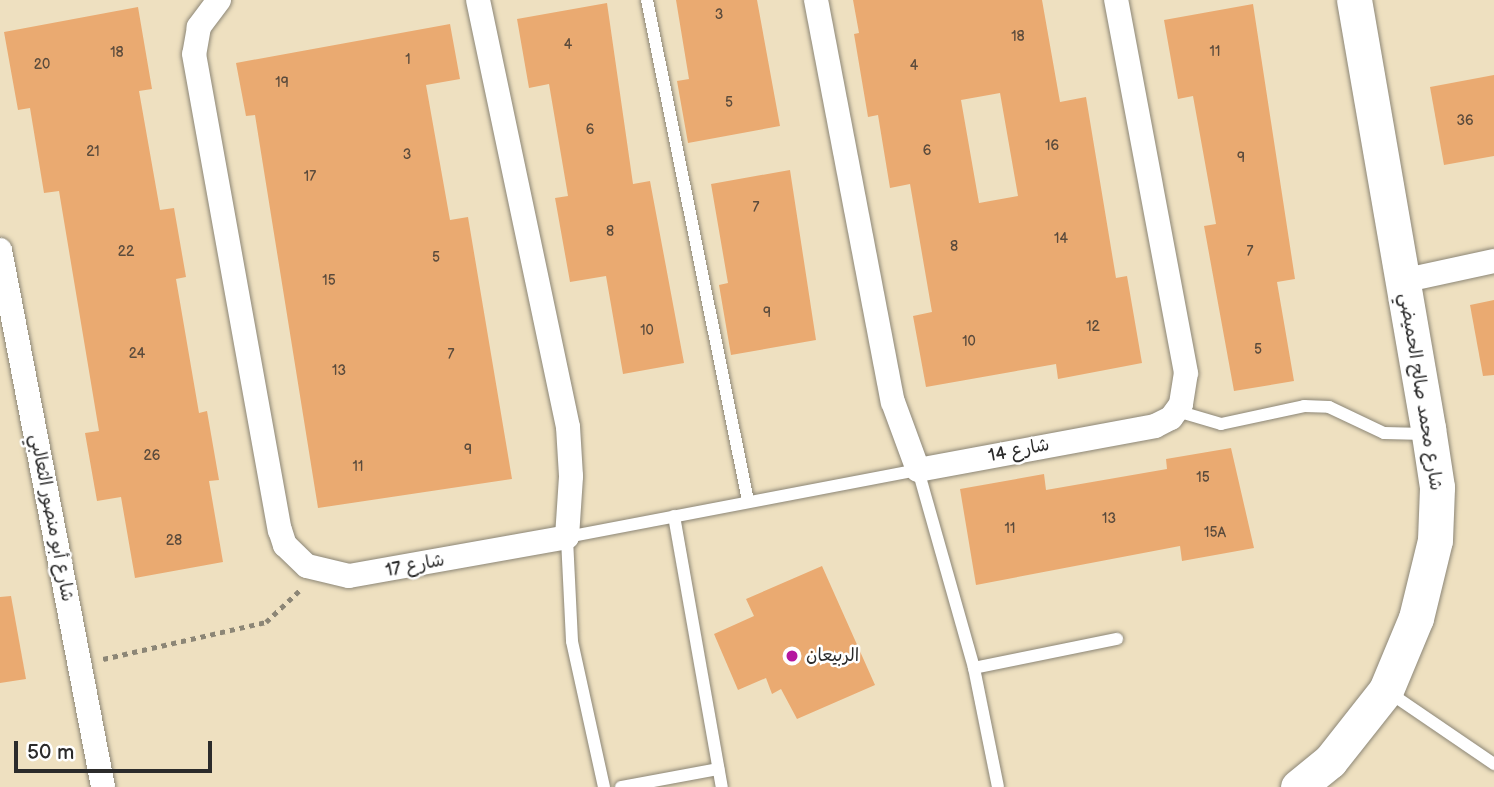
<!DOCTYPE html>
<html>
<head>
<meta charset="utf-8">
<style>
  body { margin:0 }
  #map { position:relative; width:1494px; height:787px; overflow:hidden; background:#eee0c0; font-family:"Balsamiq Sans","Playpen Sans Arabic",sans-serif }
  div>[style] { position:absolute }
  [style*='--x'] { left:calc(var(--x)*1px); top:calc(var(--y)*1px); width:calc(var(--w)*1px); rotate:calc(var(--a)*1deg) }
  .building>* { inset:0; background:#eaaa71 }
  .path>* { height:4.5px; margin-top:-2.25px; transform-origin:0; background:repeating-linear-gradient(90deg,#8c8676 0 5px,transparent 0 10px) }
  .roads { filter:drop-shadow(0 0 2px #8c8676) drop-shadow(0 0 2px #8c8676) }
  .lane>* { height:12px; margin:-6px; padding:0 6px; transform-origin:6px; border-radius:6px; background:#fff }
  .street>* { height:24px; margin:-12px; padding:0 12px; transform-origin:12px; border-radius:12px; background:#fff }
  .secondary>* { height:35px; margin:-17.5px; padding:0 17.5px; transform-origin:17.5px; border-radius:17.5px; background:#fff }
  .dots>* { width:19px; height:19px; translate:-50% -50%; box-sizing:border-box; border:4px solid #fff; border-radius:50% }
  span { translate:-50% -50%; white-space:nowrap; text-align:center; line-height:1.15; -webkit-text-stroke:5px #fff; paint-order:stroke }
  .number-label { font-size:14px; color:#5b4b3c }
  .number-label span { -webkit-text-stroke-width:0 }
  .street-label { font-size:18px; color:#2b2b2b }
  .poi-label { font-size:18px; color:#2b2b2b }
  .left { translate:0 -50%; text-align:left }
  .scale { position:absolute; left:14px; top:741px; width:198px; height:32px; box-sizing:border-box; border:4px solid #2b2b2b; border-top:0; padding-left:9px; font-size:21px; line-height:24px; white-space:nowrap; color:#2b2b2b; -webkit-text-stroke:5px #fff; paint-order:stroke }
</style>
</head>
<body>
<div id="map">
  <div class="building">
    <i style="clip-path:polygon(676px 0,757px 0,780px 126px,688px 143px,677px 81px,689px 79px)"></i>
    <i style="clip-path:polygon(evenodd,853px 0,1042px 0,1060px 102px,1086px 97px,1116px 278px,1127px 276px,1142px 363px,1058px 379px,1056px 364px,926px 387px,913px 316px,932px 312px,910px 184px,890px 188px,878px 115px,868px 117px,854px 34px,859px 33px,853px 0,1000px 93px,1018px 196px,979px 203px,961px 100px,1000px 93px)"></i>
    <i style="clip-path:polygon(607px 3px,633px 184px,650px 181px,684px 363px,623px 374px,606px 276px,570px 282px,555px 198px,568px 196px,549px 84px,529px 88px,517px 19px)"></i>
    <i style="clip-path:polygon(1253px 4px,1295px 279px,1277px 282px,1294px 381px,1234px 391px,1204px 226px,1216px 224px,1193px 96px,1178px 99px,1164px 20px)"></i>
    <i style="clip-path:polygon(138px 7px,152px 89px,139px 91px,160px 210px,174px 208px,186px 277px,176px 279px,199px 413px,207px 411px,219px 480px,209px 481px,223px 562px,135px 578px,121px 497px,97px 501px,85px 433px,99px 431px,59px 191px,44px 193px,30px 108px,18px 110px,4px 32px)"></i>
    <i style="clip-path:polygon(450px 24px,460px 79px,426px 85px,450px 220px,468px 217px,512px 479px,318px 508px,255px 115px,246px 116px,236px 63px)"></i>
    <i style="clip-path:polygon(1494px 75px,1494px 156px,1444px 165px,1430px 87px)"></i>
    <i style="clip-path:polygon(790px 170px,816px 340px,731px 355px,719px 285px,728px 283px,711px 184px)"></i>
    <i style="clip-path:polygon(1494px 300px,1494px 375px,1483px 376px,1470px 305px)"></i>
    <i style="clip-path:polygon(1231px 448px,1254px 548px,1182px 561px,1180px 546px,976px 585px,960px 489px,1044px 474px,1046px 490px,1167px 469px,1166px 459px)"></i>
    <i style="clip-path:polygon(822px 566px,875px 685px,797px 719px,781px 689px,772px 694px,766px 678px,738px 690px,714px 634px,754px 616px,746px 599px)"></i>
    <i style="clip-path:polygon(11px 596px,26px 679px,0 683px,0 597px)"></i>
  </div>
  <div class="path">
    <i style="--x:103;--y:659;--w:167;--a:-12.8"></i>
    <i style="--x:266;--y:622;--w:48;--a:-43.3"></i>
  </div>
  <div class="roads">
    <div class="lane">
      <i style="--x:647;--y:0;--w:511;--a:78.6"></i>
      <i style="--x:1177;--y:411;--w:46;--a:16.5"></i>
      <i style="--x:1221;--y:424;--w:85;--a:-12.2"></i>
      <i style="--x:1304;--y:406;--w:25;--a:2"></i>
      <i style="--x:1329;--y:407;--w:61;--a:25.3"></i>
      <i style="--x:1384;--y:433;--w:41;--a:1.4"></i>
      <i style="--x:674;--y:516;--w:275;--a:80"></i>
      <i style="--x:974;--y:668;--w:146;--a:-11.5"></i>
      <i style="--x:1387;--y:691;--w:130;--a:34.3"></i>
      <i style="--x:604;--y:787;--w:149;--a:-102.4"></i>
      <i style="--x:572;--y:641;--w:104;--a:-92.8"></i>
      <i style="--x:567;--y:537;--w:357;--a:-10.8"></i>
      <i style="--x:918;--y:470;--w:206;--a:74.2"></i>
      <i style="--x:974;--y:668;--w:121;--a:78.6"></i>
      <i style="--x:621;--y:787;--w:99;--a:-10.5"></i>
    </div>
    <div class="street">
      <i style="--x:219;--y:0;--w:34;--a:127"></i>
      <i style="--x:199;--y:27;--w:27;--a:100"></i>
      <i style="--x:194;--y:54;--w:484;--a:79.8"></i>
      <i style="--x:280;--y:530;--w:16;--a:72"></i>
      <i style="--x:285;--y:545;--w:30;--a:44"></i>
      <i style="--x:307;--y:566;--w:43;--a:13.4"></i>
      <i style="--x:349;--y:576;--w:221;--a:-10.1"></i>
      <i style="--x:567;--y:537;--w:61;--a:-86.2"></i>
      <i style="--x:571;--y:476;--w:49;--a:-93.5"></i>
      <i style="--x:568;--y:427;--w:436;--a:-101.9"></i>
      <i style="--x:816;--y:0;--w:409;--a:79.2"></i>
      <i style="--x:893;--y:402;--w:72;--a:69.8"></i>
      <i style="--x:918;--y:470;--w:241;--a:-10.5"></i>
      <i style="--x:1155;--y:426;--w:18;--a:-27"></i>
      <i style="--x:1171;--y:418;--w:17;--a:-54"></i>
      <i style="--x:1181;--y:404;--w:31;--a:-81"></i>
      <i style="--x:1186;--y:373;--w:380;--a:-100.6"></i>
      <i style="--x:0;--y:250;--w:547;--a:79.14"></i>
      <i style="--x:1402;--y:281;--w:94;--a:-12.3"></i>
    </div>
    <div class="secondary">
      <i style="--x:1298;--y:787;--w:41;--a:-39.1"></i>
      <i style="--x:1330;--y:761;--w:90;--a:-51.7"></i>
      <i style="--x:1386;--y:690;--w:78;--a:-67.4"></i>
      <i style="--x:1416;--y:618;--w:80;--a:-76.3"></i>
      <i style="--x:1435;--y:540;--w:53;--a:-87.8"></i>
      <i style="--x:1437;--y:487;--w:60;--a:-98.7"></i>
      <i style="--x:1428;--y:428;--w:434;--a:-99.8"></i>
    </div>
  </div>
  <div class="dots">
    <i style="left:792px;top:656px;background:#b5179e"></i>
  </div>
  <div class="number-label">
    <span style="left:719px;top:15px">3</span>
    <span style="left:1018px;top:37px">18</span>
    <span style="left:568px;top:45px">4</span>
    <span style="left:1215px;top:52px">11</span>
    <span style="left:117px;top:53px">18</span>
    <span style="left:408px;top:60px">1</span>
    <span style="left:42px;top:65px">20</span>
    <span style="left:914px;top:66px">4</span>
    <span style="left:282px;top:83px">19</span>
    <span style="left:729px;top:103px">5</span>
    <span style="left:1465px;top:121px">36</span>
    <span style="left:590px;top:130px">6</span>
    <span style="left:1052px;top:146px">16</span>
    <span style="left:927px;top:151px">6</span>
    <span style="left:93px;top:152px">21</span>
    <span style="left:407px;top:155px">3</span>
    <span style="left:1241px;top:158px">9</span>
    <span style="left:310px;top:177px">17</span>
    <span style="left:756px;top:208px">7</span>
    <span style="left:610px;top:232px">8</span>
    <span style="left:1061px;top:239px">14</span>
    <span style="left:954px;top:247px">8</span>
    <span style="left:126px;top:252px">22</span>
    <span style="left:1250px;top:252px">7</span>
    <span style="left:436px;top:258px">5</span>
    <span style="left:329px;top:281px">15</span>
    <span style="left:767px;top:313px">9</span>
    <span style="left:1093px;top:327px">12</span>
    <span style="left:647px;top:331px">10</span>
    <span style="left:969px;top:342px">10</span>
    <span style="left:1258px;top:350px">5</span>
    <span style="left:137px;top:354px">24</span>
    <span style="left:451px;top:355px">7</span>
    <span style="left:339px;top:371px">13</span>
    <span style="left:468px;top:450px">9</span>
    <span style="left:152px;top:456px">26</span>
    <span style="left:358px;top:467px">11</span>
    <span style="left:1203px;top:478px">15</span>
    <span style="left:1109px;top:519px">13</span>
    <span style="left:1010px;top:529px">11</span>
    <span style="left:1215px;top:533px">15A</span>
    <span style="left:174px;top:541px">28</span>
  </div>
  <div class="street-label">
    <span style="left:1420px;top:392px;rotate:81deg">شارع محمد صالح الحميضي</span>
    <span style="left:1019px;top:451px;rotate:-11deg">شارع 14</span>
    <span style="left:51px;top:518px;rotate:79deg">شارع أبو منصور الثعالبي</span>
    <span style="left:415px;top:566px;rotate:-11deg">شارع 17</span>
  </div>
  <div class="poi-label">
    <span class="left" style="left:806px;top:656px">الربيعان</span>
  </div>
  <div class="scale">50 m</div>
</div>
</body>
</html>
